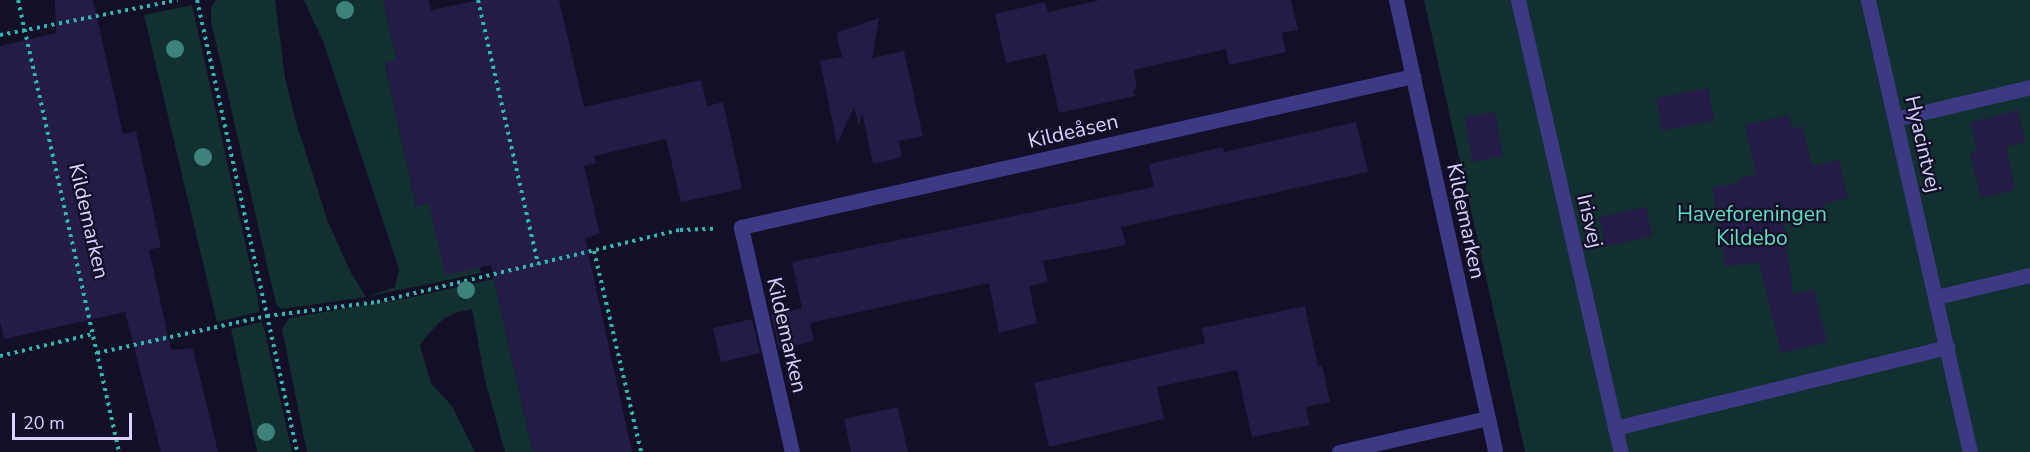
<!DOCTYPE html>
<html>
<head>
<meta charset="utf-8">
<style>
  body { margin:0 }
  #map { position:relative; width:2030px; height:452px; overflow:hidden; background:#130f26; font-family:"Nunito Sans",sans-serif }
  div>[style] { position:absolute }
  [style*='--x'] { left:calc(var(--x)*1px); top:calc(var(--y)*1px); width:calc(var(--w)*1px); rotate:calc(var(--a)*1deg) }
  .green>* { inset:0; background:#12302f }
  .building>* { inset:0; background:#241b47; transform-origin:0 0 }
  .path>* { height:4px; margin-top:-2px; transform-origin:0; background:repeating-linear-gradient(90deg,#2fb8b0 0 3px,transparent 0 7.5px) }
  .minor>* { height:15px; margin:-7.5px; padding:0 7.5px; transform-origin:7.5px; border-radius:7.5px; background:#3d3a85 }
  .trees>* { width:18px; height:18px; margin:-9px; border-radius:50%; background:#3d827b }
  span { translate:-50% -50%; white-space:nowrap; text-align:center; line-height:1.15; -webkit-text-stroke:4.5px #130f26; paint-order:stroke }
  .street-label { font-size:21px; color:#d9d4ff }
  .park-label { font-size:21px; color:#5fe0c0 }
  .scale { position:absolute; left:12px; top:413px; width:120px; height:27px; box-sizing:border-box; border:3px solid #d9d4ff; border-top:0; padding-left:8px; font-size:18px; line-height:21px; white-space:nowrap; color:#d9d4ff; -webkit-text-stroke:4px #130f26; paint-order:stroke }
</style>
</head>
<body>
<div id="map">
  <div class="green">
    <i style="clip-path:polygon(216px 0,275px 0,285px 77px,296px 122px,328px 222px,351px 273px,366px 297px,395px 287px,399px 269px,324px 44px,304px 0,383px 0,397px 60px,385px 64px,416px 206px,429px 203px,480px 267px,481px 273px,366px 297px,281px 309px,276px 304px,211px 21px,211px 7px)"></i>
    <i style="clip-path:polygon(1424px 0,2030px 0,2030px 452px,1525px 452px)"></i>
    <i style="clip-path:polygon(192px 5px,259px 305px,259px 312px,217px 322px,144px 15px)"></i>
    <i style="clip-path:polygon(533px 270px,495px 284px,533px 452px,505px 452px,485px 380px,472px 309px,458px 312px,443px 319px,428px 334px,420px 346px,431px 383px,452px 406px,475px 452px,307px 452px,282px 329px,289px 318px,413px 297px)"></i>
    <i style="clip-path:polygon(262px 322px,265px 332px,292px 452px,257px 452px,231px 329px)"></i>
  </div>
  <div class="building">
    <i style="clip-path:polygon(55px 0,93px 0,123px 134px,136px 131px,161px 247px,149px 250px,171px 350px,193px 348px,218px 452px,161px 452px,125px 312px,4px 339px,0 321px,0 46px,56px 33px)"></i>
    <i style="clip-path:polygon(383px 0,429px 0,431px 10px,480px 0,559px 0,584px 107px,701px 80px,707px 106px,723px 102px,742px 189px,681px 202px,666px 139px,594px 156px,596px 163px,584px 166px,600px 234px,585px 238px,632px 452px,533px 452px,491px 265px,445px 275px,429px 203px,416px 206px,385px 63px,397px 60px)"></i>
    <i style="clip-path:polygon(1100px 0,1291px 0,1298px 30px,1282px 33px,1286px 52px,1229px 65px,1226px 49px,1134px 70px,1137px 89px,1133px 90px,1135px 96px,1059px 113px,1046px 54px,1006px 63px,995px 14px,1045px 2px,1048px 12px)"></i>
    <i style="clip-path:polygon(879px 18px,872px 58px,904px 51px,923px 136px,899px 141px,902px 157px,873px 164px,862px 113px,859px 126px,854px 107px,837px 144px,820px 61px,842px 57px,836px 33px)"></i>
    <i style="left:1708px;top:88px;width:33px;height:53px;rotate:79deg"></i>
    <i style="clip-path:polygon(2018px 110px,2025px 142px,2006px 147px,2015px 190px,1981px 198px,1970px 153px,1977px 151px,1971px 122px)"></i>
    <i style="left:1495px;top:112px;width:45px;height:31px;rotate:80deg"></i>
    <i style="clip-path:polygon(1789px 115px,1792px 129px,1802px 126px,1812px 166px,1839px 160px,1848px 198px,1823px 204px,1824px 208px,1783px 217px,1793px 294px,1814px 289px,1827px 342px,1781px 353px,1759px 263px,1726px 266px,1712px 188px,1741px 182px,1740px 178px,1756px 174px,1745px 125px)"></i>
    <i style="clip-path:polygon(1356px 122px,1368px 172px,1121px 227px,1126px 245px,1043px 261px,1048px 282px,1029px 286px,1037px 323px,999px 333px,989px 283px,810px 323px,814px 341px,779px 349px,771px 315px,802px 308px,792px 262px,1154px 187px,1149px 164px,1223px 147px,1224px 152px)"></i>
    <i style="left:1646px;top:207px;width:30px;height:48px;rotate:78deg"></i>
    <i style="clip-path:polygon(1305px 306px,1318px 366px,1322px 365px,1330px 402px,1306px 407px,1310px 425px,1252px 437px,1237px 370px,1157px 387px,1164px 419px,1049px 447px,1034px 383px,1205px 343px,1202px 328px)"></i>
    <i style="left:752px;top:319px;width:35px;height:40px;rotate:77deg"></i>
    <i style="clip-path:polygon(898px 407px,908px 452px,851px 452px,844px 419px)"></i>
  </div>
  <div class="path">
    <i style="--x:18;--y:0;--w:463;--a:77.4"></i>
    <i style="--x:197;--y:0;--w:463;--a:77.5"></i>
    <i style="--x:478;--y:0;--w:271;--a:77.2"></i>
    <i style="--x:0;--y:35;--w:181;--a:-11.1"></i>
    <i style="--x:594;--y:251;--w:206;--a:76.8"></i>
    <i style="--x:97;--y:353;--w:174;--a:-12.3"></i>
    <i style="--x:267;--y:316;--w:111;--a:-7.3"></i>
    <i style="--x:377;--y:302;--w:311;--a:-13.4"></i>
    <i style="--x:680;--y:230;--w:33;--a:-2"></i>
    <i style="--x:0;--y:356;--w:96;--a:-13.3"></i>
  </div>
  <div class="minor">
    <i style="--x:1396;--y:0;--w:463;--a:77.6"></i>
    <i style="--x:1518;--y:0;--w:464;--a:77.2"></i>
    <i style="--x:1868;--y:0;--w:463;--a:77.3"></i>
    <i style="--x:1895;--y:119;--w:139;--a:-13.3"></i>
    <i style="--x:1936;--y:297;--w:97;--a:-13.2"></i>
    <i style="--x:1615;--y:428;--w:342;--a:-13.7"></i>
    <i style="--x:792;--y:452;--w:231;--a:-102.8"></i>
    <i style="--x:741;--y:227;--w:689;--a:-12.66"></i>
    <i style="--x:1339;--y:452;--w:152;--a:-12.9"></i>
  </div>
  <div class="trees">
    <i style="left:345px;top:10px"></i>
    <i style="left:175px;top:49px"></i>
    <i style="left:203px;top:157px"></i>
    <i style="left:466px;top:290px"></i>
    <i style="left:266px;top:432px"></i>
  </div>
  <div class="street-label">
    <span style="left:1073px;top:131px;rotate:-13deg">Kildeåsen</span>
    <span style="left:1923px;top:144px;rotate:77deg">Hyacintvej</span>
    <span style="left:89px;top:221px;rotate:77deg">Kildemarken</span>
    <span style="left:1466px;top:221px;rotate:78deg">Kildemarken</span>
    <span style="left:1590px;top:221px;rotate:77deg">Irisvej</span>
    <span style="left:787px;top:335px;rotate:77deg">Kildemarken</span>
  </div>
  <div class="park-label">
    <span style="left:1752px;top:226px">Haveforeningen<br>Kildebo</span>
  </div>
  <div class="scale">20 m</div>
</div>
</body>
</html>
